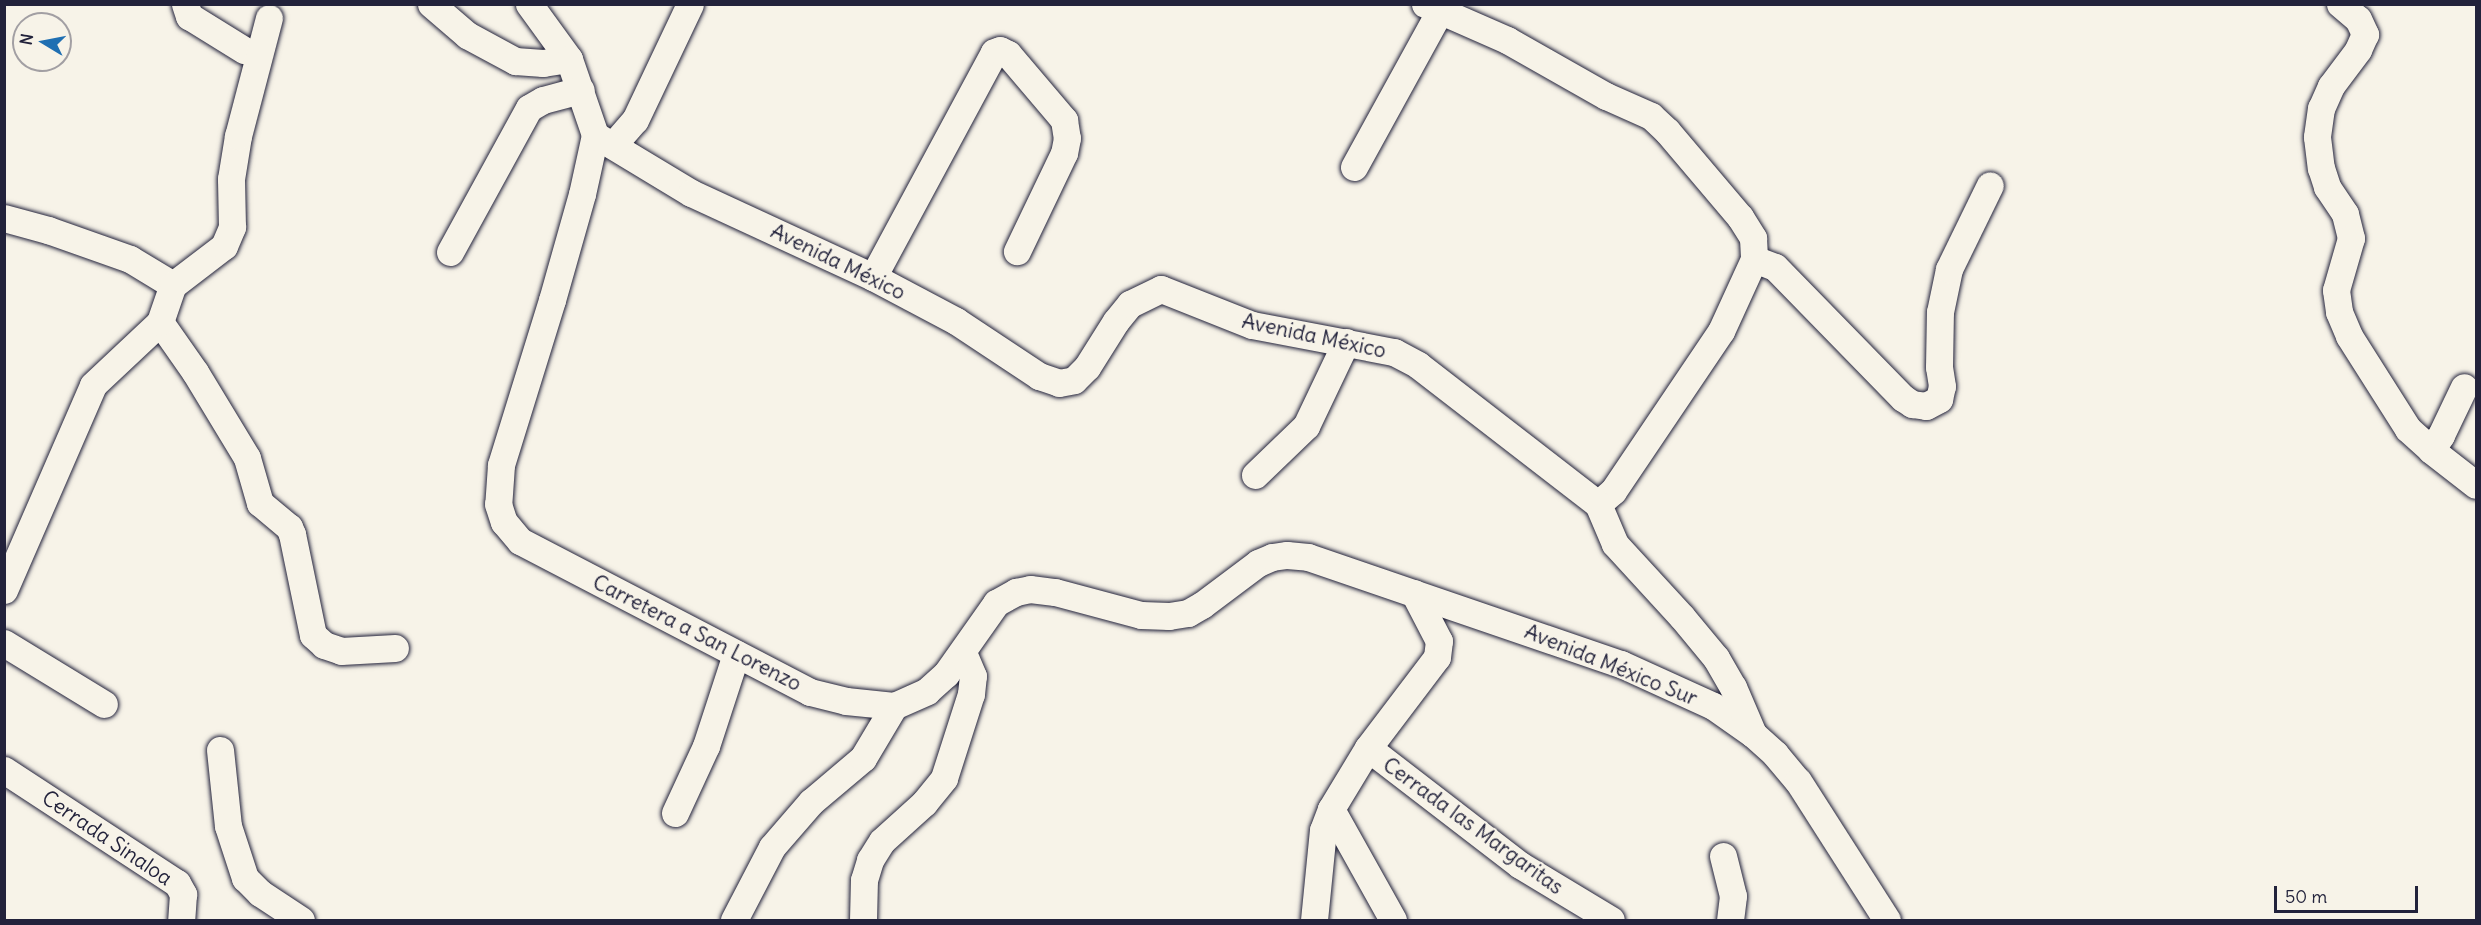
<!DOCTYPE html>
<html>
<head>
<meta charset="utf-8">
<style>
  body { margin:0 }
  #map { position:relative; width:2481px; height:925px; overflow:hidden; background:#f7f3e8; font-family:Delius,sans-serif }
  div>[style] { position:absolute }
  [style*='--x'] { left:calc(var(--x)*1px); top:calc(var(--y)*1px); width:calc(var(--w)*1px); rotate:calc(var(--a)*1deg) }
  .roads { filter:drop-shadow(0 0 2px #22223b) drop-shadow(0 0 2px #22223b) }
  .minor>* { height:27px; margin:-13.5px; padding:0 13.5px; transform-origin:13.5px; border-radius:13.5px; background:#f7f3e8 }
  span { translate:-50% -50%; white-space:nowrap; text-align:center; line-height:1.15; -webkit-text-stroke:4.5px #f7f3e8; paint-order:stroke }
  .street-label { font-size:21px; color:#22223b }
  .frame { position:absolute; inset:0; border:6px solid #22223b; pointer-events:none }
  .north { position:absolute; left:12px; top:12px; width:60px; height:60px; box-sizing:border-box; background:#f7f3e8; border:2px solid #a29fa3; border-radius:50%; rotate:280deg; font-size:16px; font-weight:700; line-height:24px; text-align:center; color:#22223b }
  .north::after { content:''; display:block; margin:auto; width:21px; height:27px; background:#1f6fb2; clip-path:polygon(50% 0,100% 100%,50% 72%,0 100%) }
  .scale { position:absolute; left:2274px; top:886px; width:144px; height:27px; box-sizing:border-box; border:3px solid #22223b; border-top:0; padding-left:8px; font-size:18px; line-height:21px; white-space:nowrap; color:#22223b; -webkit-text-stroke:4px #f7f3e8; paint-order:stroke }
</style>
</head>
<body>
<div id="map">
  <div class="roads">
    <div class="minor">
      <i style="--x:185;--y:4;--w:13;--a:72"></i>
      <i style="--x:189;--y:16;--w:65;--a:31.7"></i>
      <i style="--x:431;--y:4;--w:48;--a:40.7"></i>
      <i style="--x:467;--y:35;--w:55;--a:28.4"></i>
      <i style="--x:515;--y:61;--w:28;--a:4"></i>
      <i style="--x:543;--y:63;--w:26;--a:-9"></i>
      <i style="--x:529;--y:4;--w:68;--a:54"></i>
      <i style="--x:569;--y:59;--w:80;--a:71.1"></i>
      <i style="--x:595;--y:135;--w:60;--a:102.4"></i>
      <i style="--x:582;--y:194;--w:110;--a:105.8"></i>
      <i style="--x:552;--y:300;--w:173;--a:107.2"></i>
      <i style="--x:501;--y:465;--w:39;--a:94"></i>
      <i style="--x:498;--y:504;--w:19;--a:72"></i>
      <i style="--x:504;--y:522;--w:25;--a:50"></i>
      <i style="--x:520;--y:541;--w:327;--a:27.5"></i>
      <i style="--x:810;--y:692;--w:37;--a:14"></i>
      <i style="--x:846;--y:701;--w:48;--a:5.9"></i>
      <i style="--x:894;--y:706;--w:36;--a:-24"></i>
      <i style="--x:927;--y:691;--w:25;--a:-42"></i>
      <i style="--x:946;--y:674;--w:87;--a:-54.8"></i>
      <i style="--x:996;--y:603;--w:23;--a:-29"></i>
      <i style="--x:1016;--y:592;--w:14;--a:-12"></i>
      <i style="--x:1030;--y:589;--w:25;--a:7"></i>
      <i style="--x:1055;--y:592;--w:89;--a:15"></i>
      <i style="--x:1141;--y:615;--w:28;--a:2"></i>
      <i style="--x:1169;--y:616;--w:19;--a:-9"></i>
      <i style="--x:1188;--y:613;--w:16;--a:-30"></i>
      <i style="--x:1202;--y:605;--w:70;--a:-36.9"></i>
      <i style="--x:1258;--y:563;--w:15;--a:-23"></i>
      <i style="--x:1272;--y:557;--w:15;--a:-8"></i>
      <i style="--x:1287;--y:555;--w:21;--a:5"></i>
      <i style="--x:1308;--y:557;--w:331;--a:18.9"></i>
      <i style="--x:1621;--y:664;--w:101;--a:24.5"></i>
      <i style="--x:1713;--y:706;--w:49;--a:35"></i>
      <i style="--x:1753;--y:734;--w:30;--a:42"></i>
      <i style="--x:1775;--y:754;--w:35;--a:50"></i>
      <i style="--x:1798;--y:781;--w:165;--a:57.4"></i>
      <i style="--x:1425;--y:4;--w:90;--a:23.7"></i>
      <i style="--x:1507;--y:40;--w:114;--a:29.5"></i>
      <i style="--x:1606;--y:96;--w:49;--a:24"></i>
      <i style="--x:1651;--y:116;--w:22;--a:43"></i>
      <i style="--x:1667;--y:131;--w:113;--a:49.7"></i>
      <i style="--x:1740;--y:217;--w:25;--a:58"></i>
      <i style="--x:1753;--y:238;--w:21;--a:87"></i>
      <i style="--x:1754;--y:259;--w:79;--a:114.6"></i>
      <i style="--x:1721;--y:331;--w:193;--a:124"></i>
      <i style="--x:1613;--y:491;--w:20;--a:139"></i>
      <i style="--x:2340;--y:4;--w:23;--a:40"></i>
      <i style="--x:2358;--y:19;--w:17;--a:65"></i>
      <i style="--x:2365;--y:34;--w:17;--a:114"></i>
      <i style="--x:2358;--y:50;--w:45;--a:126.9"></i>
      <i style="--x:2331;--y:86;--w:24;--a:114"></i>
      <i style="--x:2321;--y:108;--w:29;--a:98"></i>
      <i style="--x:2317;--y:137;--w:31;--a:83"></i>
      <i style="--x:2321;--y:168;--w:20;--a:72"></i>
      <i style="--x:2327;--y:187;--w:32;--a:56"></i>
      <i style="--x:2345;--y:214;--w:25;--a:76"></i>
      <i style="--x:2351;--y:238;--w:54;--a:106.1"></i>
      <i style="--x:2336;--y:290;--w:22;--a:82"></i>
      <i style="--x:2339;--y:312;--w:26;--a:67"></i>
      <i style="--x:2349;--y:336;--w:110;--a:57.6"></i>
      <i style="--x:2408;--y:429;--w:31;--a:42"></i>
      <i style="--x:2431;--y:450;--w:57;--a:37.9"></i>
      <i style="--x:595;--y:135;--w:112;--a:31.1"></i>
      <i style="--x:691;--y:193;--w:200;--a:24.8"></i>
      <i style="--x:873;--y:277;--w:94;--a:27.9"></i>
      <i style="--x:956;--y:321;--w:100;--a:33.5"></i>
      <i style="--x:1039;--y:376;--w:21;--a:19"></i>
      <i style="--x:1059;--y:383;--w:15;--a:-11"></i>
      <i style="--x:1074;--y:380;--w:18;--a:-45"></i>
      <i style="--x:1087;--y:367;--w:54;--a:-57.8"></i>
      <i style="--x:1116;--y:321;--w:22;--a:-51"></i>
      <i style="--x:1130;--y:304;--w:34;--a:-26"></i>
      <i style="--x:1161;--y:289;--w:98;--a:21.6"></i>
      <i style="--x:1252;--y:325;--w:145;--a:10.8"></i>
      <i style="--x:1394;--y:352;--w:27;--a:28"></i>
      <i style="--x:1418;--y:365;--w:227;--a:37.7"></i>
      <i style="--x:1598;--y:504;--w:43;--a:67"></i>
      <i style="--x:1615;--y:544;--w:99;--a:47.5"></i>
      <i style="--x:1682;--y:617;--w:53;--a:50.3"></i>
      <i style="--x:1716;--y:658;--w:34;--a:60"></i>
      <i style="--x:1733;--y:687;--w:51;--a:66.9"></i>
      <i style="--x:613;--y:145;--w:33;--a:-49"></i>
      <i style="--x:635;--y:120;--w:128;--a:-64.6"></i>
      <i style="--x:1354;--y:167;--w:180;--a:-61.2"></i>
      <i style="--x:4;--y:218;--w:46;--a:15.3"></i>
      <i style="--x:48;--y:230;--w:87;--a:19.5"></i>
      <i style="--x:130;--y:259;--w:50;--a:31.2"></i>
      <i style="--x:450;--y:252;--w:164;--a:-61.3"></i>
      <i style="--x:529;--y:108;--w:16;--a:-30"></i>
      <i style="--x:543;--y:100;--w:39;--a:-15"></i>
      <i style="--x:1754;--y:259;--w:22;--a:21"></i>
      <i style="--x:1775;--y:267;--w:183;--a:45.7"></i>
      <i style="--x:1903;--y:398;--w:11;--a:34"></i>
      <i style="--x:1912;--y:404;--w:14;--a:8"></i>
      <i style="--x:1926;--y:406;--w:15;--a:-28"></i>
      <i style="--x:1939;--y:399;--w:13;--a:-77"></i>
      <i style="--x:1942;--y:386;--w:19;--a:-99"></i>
      <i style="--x:1939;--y:367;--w:55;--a:-89"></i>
      <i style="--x:1940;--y:312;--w:44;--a:-78.2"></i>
      <i style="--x:1949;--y:269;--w:93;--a:-64"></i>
      <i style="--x:873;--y:277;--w:255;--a:-61.7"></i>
      <i style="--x:994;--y:52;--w:6;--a:-18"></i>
      <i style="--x:1000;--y:50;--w:9;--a:27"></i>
      <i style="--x:1008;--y:54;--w:87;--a:49.7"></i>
      <i style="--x:1064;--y:120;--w:18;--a:81"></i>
      <i style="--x:1067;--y:138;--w:15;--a:101"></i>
      <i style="--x:1064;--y:153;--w:109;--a:115.6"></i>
      <i style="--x:160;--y:322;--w:61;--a:55"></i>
      <i style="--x:195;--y:372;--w:100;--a:58.8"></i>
      <i style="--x:247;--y:458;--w:47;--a:73.9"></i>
      <i style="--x:260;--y:503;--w:38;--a:40"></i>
      <i style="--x:289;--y:527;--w:8;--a:67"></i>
      <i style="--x:292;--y:534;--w:103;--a:78.3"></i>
      <i style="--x:313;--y:635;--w:15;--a:42"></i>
      <i style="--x:324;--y:645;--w:18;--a:19"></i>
      <i style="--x:341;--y:651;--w:54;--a:-3.2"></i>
      <i style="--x:2431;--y:450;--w:18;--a:-56"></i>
      <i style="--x:2441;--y:435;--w:53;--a:-64.4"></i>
      <i style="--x:1255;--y:475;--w:71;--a:-43.9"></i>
      <i style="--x:1306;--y:426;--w:93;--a:-64.5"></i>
      <i style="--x:4;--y:590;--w:223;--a:-66.5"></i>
      <i style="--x:93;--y:385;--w:92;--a:-43.2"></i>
      <i style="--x:160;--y:322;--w:39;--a:-71"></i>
      <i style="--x:173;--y:285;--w:64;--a:-37.4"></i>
      <i style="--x:224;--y:246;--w:21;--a:-67"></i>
      <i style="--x:232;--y:227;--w:48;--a:-91.2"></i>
      <i style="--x:231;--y:179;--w:44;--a:-80.8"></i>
      <i style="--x:238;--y:136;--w:122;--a:-75.3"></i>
      <i style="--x:4;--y:643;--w:117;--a:31.4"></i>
      <i style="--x:1368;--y:748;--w:192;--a:37.6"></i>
      <i style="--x:1520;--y:865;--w:106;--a:31.1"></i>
      <i style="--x:220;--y:750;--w:76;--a:84"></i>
      <i style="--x:228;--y:826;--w:55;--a:71.9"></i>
      <i style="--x:245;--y:878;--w:21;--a:45"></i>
      <i style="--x:260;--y:893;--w:49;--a:33.4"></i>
      <i style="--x:4;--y:770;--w:207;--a:33.2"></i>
      <i style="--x:177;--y:883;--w:13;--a:61"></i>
      <i style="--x:183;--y:894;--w:26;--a:94"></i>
      <i style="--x:1331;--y:809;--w:127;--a:60.8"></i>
      <i style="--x:675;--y:813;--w:74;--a:-65.2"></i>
      <i style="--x:706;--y:746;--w:97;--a:-71.9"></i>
      <i style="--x:1723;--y:856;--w:41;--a:76"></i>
      <i style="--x:1733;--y:896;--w:24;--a:97"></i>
      <i style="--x:734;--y:920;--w:82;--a:-62.5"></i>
      <i style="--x:772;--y:847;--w:60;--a:-49.1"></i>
      <i style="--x:811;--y:802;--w:68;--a:-40.2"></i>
      <i style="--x:863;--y:758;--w:61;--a:-59.2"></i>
      <i style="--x:863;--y:920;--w:40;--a:-88.6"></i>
      <i style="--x:864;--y:880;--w:21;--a:-73"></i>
      <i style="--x:870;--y:860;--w:22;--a:-58"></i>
      <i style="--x:882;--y:841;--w:57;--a:-42.1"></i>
      <i style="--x:924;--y:803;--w:32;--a:-51"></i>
      <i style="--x:944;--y:778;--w:88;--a:-72.2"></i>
      <i style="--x:971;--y:694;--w:18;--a:-84"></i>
      <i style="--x:973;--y:676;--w:25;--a:-113"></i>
      <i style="--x:1314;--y:920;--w:90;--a:-84.3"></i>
      <i style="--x:1323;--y:830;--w:22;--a:-69"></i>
      <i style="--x:1331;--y:809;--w:71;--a:-58.8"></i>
      <i style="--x:1368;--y:748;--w:114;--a:-52.8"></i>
      <i style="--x:1437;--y:657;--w:16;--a:-83"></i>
      <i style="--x:1439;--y:641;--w:54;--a:-117.5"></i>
    </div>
  </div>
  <div class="street-label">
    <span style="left:838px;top:262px;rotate:26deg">Avenida México</span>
    <span style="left:1314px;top:336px;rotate:12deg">Avenida México</span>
    <span style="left:697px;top:633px;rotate:27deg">Carretera a San Lorenzo</span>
    <span style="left:1611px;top:665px;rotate:22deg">Avenida México Sur</span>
    <span style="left:1473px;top:826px;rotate:36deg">Cerrada las Margaritas</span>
    <span style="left:107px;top:838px;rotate:34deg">Cerrada Sinaloa</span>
  </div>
  <div class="frame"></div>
  <div class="north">N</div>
  <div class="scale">50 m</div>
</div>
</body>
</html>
